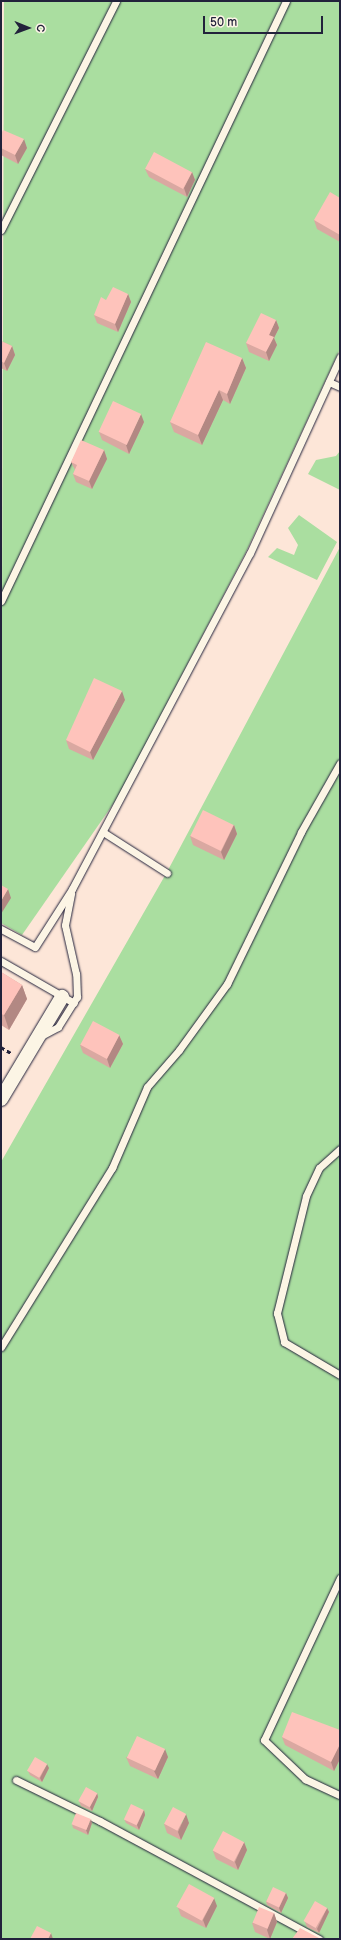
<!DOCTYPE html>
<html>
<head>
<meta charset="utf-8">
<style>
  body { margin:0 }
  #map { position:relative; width:341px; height:1940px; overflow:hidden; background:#fde6d8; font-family:"Balsamiq Sans",sans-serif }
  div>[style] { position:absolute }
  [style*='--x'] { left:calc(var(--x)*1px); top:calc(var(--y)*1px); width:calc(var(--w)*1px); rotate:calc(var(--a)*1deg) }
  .green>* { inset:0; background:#aadea0 }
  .path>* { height:2.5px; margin-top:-1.25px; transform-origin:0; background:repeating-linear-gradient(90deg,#22223b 0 4px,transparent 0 7px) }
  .roads { filter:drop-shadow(0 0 1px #22223b) drop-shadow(0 0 1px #22223b) }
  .lane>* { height:7px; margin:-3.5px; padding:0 3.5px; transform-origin:3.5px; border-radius:3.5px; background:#fcf5e5 }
  .street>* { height:14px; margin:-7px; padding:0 7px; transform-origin:7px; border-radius:7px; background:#fcf5e5 }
  .wall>* { inset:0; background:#daa8a1 }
  .shaded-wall>* { inset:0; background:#b28883 }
  .building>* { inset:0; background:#fec3bb; transform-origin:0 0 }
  span { translate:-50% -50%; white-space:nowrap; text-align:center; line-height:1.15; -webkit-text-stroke:4px #fcf5e5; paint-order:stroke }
  .frame { position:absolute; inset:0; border:2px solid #22223b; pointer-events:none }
  .north { position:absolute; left:8px; top:8px; width:40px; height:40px; -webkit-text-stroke:3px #fcf5e5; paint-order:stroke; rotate:91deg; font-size:11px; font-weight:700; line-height:16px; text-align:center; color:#22223b }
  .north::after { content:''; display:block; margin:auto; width:14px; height:18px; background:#22223b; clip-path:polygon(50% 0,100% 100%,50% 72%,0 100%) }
  .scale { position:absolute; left:203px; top:16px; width:120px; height:18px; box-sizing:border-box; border:2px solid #22223b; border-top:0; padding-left:5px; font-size:12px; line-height:14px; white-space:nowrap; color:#22223b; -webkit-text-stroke:3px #fcf5e5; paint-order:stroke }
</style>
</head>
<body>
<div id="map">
  <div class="green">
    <i style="clip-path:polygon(4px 1px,340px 1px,340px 349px,246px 552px,118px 797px,22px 935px,1px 923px)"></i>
    <i style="clip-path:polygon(340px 451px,340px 490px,308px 474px,316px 460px,336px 456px)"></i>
    <i style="clip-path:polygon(299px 515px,337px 542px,317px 580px,268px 557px,277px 548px,294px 555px,298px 545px,288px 528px)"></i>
    <i style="clip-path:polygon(340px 547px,340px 1939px,1px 1939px,1px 1162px,167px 872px)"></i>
  </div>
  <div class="path">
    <i style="--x:1;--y:1047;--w:12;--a:31"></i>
  </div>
  <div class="roads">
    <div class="lane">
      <i style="--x:1;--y:230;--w:256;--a:-63.3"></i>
      <i style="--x:329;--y:382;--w:12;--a:24"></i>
      <i style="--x:1;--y:601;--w:664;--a:-64.59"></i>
      <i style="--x:103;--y:832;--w:76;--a:32.6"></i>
      <i style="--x:1;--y:929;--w:38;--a:28"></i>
      <i style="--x:35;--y:947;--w:69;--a:-57.5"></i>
      <i style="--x:72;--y:889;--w:380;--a:-62.1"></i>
      <i style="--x:250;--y:553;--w:216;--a:-65.3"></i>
      <i style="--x:1;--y:961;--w:84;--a:29.9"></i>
      <i style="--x:43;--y:1035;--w:17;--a:-28"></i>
      <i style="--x:58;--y:1027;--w:36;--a:-58"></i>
      <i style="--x:77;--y:997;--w:23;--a:-92"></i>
      <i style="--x:76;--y:974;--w:50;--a:-102.7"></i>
      <i style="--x:65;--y:925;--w:32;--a:-79"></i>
      <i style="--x:340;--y:1149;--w:28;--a:138"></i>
      <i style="--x:319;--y:1168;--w:31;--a:115"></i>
      <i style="--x:306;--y:1196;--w:121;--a:103.9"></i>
      <i style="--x:277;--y:1313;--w:30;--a:76"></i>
      <i style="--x:284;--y:1342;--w:65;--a:30.5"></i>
      <i style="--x:1;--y:1347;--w:211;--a:-58.2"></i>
      <i style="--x:112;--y:1168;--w:88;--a:-66.6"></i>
      <i style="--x:147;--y:1087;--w:49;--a:-49.1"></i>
      <i style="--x:179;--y:1050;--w:82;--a:-54"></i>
      <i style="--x:227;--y:984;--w:169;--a:-64"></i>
      <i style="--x:301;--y:832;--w:79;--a:-60.5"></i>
      <i style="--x:340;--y:1578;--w:179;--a:115.1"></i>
      <i style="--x:264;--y:1740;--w:57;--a:43.6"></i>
      <i style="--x:305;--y:1779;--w:38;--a:25"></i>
      <i style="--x:16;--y:1780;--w:93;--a:26"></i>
      <i style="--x:100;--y:1821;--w:249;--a:28.3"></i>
    </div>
    <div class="street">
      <i style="--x:1;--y:1099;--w:119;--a:-59.1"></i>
    </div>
  </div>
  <div class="wall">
    <i style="clip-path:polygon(1px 134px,27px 148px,18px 164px,1px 155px)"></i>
    <i style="clip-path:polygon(145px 169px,192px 172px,195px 180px,187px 197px,149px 177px)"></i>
    <i style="clip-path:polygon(340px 198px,340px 242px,317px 229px,314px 220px)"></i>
    <i style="clip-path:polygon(128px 294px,131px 302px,118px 332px,97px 323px,94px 315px,106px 300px)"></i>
    <i style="clip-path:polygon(276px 320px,279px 328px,274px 338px,277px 345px,269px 361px,249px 352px,246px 343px)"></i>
    <i style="clip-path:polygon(1px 341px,12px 346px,15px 355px,7px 371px,1px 368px)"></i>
    <i style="clip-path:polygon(242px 358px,246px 368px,230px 404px,223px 400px,202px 445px,174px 432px,170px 422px)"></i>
    <i style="clip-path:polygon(144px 422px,129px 454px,102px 440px,99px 432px)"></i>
    <i style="clip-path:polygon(104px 450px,107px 459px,92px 489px,76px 482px,73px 474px,75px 470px,71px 462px)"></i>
    <i style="clip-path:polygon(125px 700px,93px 760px,69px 749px,66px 740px)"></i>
    <i style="clip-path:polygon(234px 825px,237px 834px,224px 860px,193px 845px,190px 836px)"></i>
    <i style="clip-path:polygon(1px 972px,22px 985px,27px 999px,9px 1030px,1px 1025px)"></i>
    <i style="clip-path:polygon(119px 1035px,123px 1044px,110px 1068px,83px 1053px,80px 1045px)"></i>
    <i style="clip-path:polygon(340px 1730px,340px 1759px,334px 1771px,285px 1745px,282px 1737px)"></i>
    <i style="clip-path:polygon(126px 1757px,168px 1757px,158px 1779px,130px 1766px)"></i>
    <i style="clip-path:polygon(49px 1768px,42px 1782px,30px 1775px,28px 1771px)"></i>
    <i style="clip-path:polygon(97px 1793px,98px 1797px,92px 1811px,81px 1806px,79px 1801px)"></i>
    <i style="clip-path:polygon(144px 1810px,145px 1815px,139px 1830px,126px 1823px,124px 1819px)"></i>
    <i style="clip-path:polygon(92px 1823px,88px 1835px,73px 1828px,72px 1824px)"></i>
    <i style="clip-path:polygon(189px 1823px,181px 1840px,167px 1833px,164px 1824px)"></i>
    <i style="clip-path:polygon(244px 1842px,247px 1850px,238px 1870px,216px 1859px,213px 1851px)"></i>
    <i style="clip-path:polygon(286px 1893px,288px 1898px,281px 1913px,267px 1905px,266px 1901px)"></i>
    <i style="clip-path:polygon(217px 1906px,206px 1928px,181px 1916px,178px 1908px)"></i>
    <i style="clip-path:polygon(327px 1908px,329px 1912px,319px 1933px,307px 1927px,305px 1922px)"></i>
    <i style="clip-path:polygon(274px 1913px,277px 1922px,270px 1939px,255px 1932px,252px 1923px)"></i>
  </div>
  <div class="shaded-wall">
    <i style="clip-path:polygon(24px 139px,27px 148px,18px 164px,15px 155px)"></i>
    <i style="clip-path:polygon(192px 172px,195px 180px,187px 197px,184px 188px)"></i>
    <i style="clip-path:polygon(128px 294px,131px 302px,118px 332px,115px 324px)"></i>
    <i style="clip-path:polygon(276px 320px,279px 328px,274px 338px,277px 345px,269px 361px,266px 352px,269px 335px)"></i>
    <i style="clip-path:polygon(12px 346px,15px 355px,7px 371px,4px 363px)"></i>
    <i style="clip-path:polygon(242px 358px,246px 368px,230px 404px,227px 394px)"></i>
    <i style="clip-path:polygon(219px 390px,223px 400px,202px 445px,198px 435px)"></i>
    <i style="clip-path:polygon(141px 414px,144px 422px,129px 454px,126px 445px)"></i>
    <i style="clip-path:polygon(104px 450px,107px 459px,92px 489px,89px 481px)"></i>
    <i style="clip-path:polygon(122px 691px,125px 700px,93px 760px,90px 752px)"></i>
    <i style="clip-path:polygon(234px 825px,237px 834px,224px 860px,221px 852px)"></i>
    <i style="clip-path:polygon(8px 889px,11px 898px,1px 914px,1px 901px)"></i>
    <i style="clip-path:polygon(22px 985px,27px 999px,9px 1030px,4px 1015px)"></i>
    <i style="clip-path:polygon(119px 1035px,123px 1044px,110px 1068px,107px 1059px)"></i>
    <i style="clip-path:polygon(340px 1744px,340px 1759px,334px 1771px,331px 1762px)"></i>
    <i style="clip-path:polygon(165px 1749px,168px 1757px,158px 1779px,154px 1771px)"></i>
    <i style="clip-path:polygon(47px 1764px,49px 1768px,42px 1782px,40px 1778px)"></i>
    <i style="clip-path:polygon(97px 1793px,98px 1797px,92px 1811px,90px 1807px)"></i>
    <i style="clip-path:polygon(144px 1810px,145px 1815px,139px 1830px,137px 1825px)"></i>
    <i style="clip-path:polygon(186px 1814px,189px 1823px,181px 1840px,178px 1832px)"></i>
    <i style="clip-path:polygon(91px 1819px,92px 1823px,88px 1835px,86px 1830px)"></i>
    <i style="clip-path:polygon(244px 1842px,247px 1850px,238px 1870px,235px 1862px)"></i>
    <i style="clip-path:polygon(286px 1893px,288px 1898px,281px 1913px,279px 1908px)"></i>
    <i style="clip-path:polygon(214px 1898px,217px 1906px,206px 1928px,203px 1920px)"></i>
    <i style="clip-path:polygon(327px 1908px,329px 1912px,319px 1933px,317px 1929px)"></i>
    <i style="clip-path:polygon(274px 1913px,277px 1922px,270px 1939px,267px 1930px)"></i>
    <i style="clip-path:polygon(51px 1933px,53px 1939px,48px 1939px)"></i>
  </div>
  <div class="building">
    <i style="clip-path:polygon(3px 130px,24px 139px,15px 155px,1px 148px,1px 134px)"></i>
    <i style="left:154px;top:152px;width:43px;height:19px;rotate:28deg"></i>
    <i style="clip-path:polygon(330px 192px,340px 198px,340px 235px,314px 220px)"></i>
    <i style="clip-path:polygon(113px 287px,128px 294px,115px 324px,94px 315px,101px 297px,106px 300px)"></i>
    <i style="clip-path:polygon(261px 313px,276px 320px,269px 335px,274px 337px,266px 352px,246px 343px)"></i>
    <i style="clip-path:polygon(1px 341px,12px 346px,4px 363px,1px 361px)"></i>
    <i style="clip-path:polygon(206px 342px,242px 358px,227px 394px,219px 390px,198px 435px,170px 422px)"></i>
    <i style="left:113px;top:401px;width:31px;height:34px;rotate:25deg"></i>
    <i style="clip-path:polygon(81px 440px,104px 450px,89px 481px,73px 474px,77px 465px,71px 462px)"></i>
    <i style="clip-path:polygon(94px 678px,122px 691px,90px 752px,66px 740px)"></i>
    <i style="left:203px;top:810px;width:34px;height:29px;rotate:26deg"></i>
    <i style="clip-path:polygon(1px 885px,8px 889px,1px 901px)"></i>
    <i style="clip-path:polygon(1px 972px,22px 985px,4px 1015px,1px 1014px)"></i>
    <i style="left:93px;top:1021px;width:30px;height:27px;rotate:28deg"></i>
    <i style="clip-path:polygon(292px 1712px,340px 1730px,340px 1744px,331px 1762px,282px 1737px)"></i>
    <i style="left:137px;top:1736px;width:31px;height:24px;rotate:25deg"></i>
    <i style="left:35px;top:1757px;width:14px;height:16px;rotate:30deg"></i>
    <i style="left:86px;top:1787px;width:13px;height:16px;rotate:29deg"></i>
    <i style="left:131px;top:1804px;width:14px;height:17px;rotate:25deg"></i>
    <i style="left:173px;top:1807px;width:15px;height:19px;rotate:28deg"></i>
    <i style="left:76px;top:1813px;width:16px;height:12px;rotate:22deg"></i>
    <i style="left:223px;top:1831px;width:24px;height:22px;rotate:28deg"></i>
    <i style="left:189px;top:1884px;width:29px;height:26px;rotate:29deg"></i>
    <i style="left:273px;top:1887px;width:14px;height:16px;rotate:25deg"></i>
    <i style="left:315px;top:1901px;width:14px;height:23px;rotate:30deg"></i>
    <i style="left:259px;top:1907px;width:16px;height:17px;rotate:22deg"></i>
    <i style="clip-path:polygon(37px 1926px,51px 1933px,48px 1939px,30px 1939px)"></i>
    <i style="clip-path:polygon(300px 1928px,319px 1938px,319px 1939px,292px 1939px)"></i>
  </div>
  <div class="frame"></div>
  <div class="north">С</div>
  <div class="scale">50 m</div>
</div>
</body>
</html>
